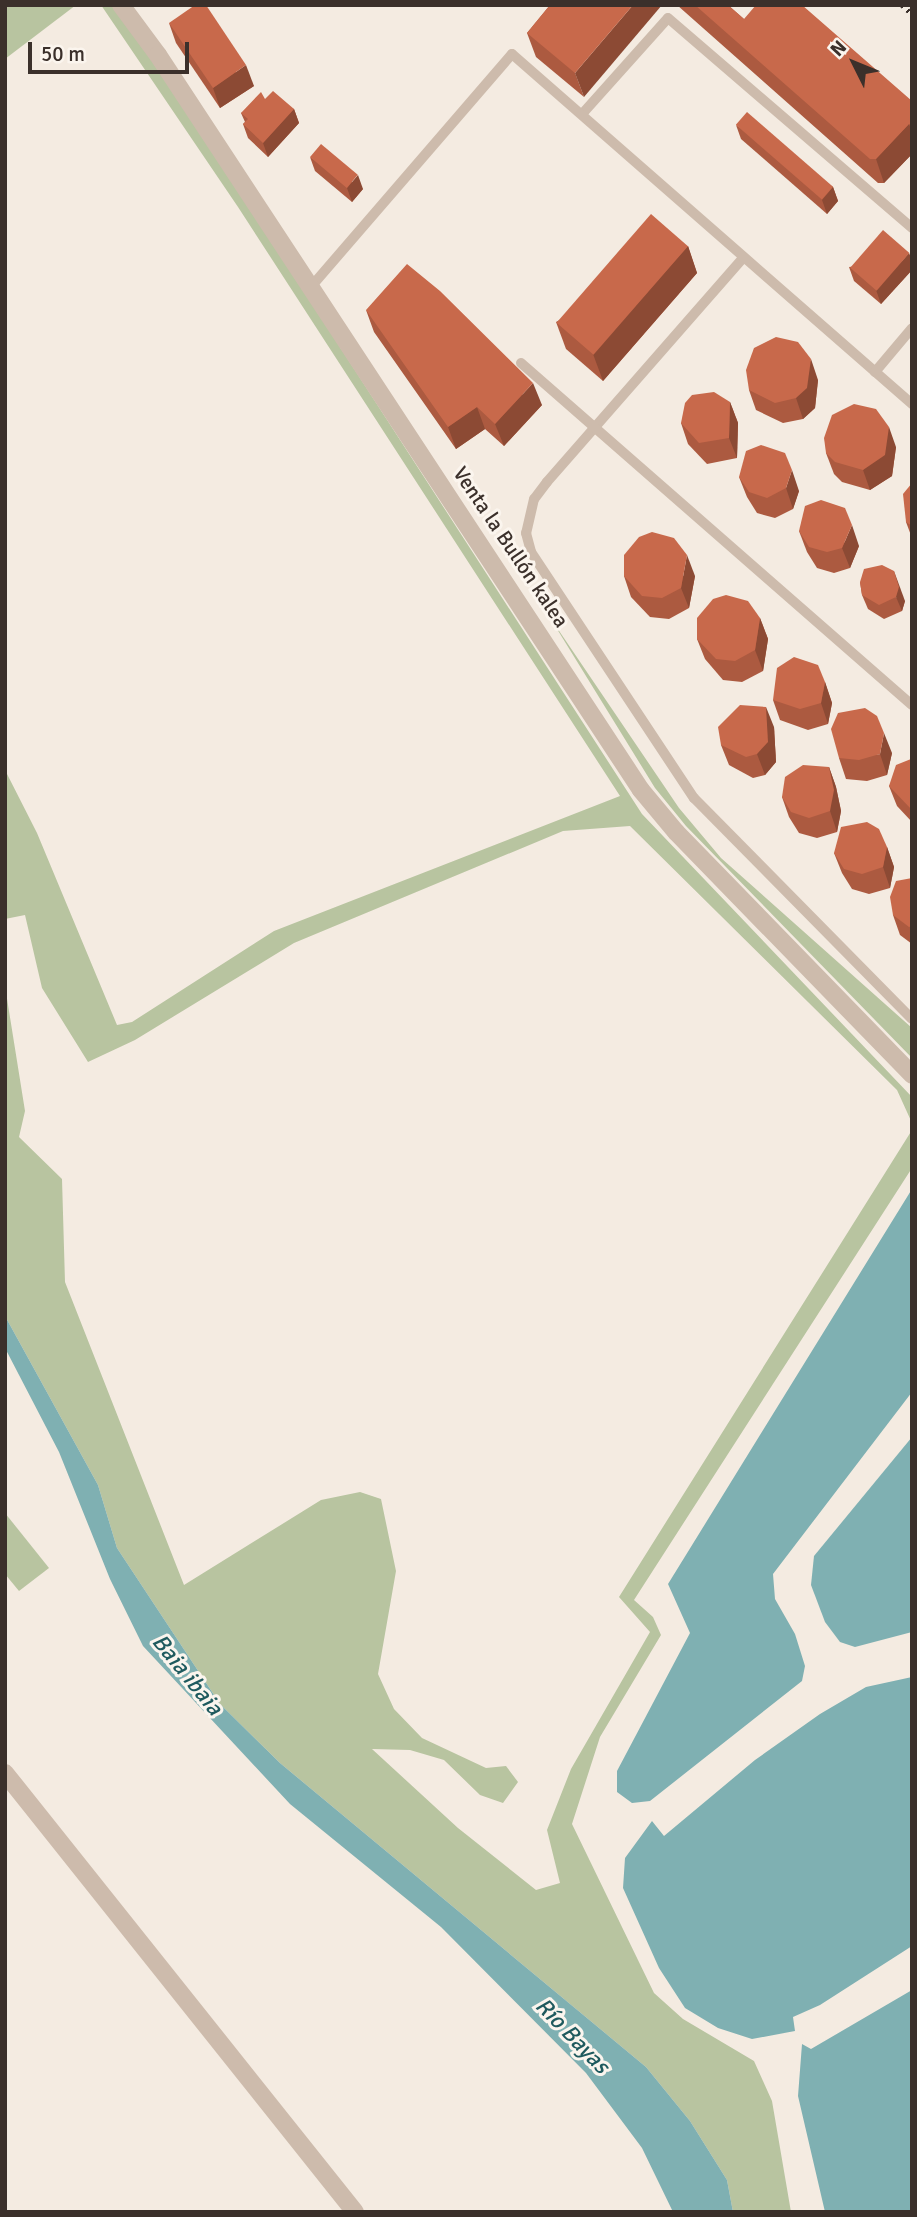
<!DOCTYPE html>
<html>
<head>
<meta charset="utf-8">
<style>
  body { margin:0 }
  #map { position:relative; width:917px; height:2217px; overflow:hidden; background:#f4ebe1; font-family:Signika,sans-serif }
  div>[style] { position:absolute }
  [style*='--x'] { left:calc(var(--x)*1px); top:calc(var(--y)*1px); width:calc(var(--w)*1px); rotate:calc(var(--a)*1deg) }
  .green>* { inset:0; background:#b8c4a0 }
  .water>* { inset:0; background:#7fb0b2 }
  .service>* { height:10px; margin:-5px; padding:0 5px; transform-origin:5px; border-radius:5px; background:#cdbbac }
  .minor>* { height:18px; margin:-9px; padding:0 9px; transform-origin:9px; border-radius:9px; background:#cdbbac }
  .rail>* { height:5px; margin-top:-2.5px; transform-origin:0; background:repeating-linear-gradient(90deg,#3b302b 0 2px,transparent 0 7px) }
  .wall>* { inset:0; background:#ac5a40 }
  .shaded-wall>* { inset:0; background:#8c4a34 }
  .building>* { inset:0; background:#c8694b; transform-origin:0 0 }
  span { translate:-50% -50%; white-space:nowrap; text-align:center; line-height:1.15; -webkit-text-stroke:6px #fbf5ee; paint-order:stroke }
  .street-label { font-size:21px; color:#3b302b }
  .water-label { font-size:23px; color:#1f5a5e; font-style:italic }
  .frame { position:absolute; inset:0; border:7px solid #3b302b; pointer-events:none }
  .north { position:absolute; left:819px; top:28px; width:70px; height:70px; -webkit-text-stroke:5px #fbf5ee; paint-order:stroke; rotate:313deg; font-size:19px; font-weight:700; line-height:28px; text-align:center; color:#3b302b }
  .north::after { content:''; display:block; margin:auto; width:24px; height:32px; background:#3b302b; clip-path:polygon(50% 0,100% 100%,50% 72%,0 100%) }
  .scale { position:absolute; left:28px; top:42px; width:161px; height:32px; box-sizing:border-box; border:4px solid #3b302b; border-top:0; padding-left:9px; font-size:21px; line-height:24px; white-space:nowrap; color:#3b302b; -webkit-text-stroke:5px #fbf5ee; paint-order:stroke }
</style>
</head>
<body>
<div id="map">
  <div class="green">
    <i style="clip-path:polygon(5px 5px,76px 5px,5px 59px)"></i>
    <i style="clip-path:polygon(101px 5px,112px 5px,175px 92px,642px 814px,912px 1097px,912px 1123px,897px 1090px,630px 826px,563px 831px,294px 943px,135px 1040px,88px 1062px,42px 988px,25px 915px,5px 919px,5px 770px,37px 833px,117px 1025px,132px 1022px,274px 931px,620px 796px,238px 207px)"></i>
    <i style="clip-path:polygon(549px 616px,679px 808px,721px 858px,912px 1028px,912px 1058px,686px 826px,655px 788px)"></i>
    <i style="clip-path:polygon(5px 986px,25px 1111px,19px 1137px,62px 1179px,65px 1282px,184px 1585px,321px 1500px,360px 1492px,381px 1499px,396px 1571px,378px 1674px,394px 1709px,422px 1738px,486px 1768px,506px 1766px,518px 1782px,503px 1803px,480px 1795px,444px 1760px,410px 1750px,372px 1749px,458px 1828px,536px 1890px,560px 1883px,547px 1830px,571px 1769px,650px 1632px,619px 1597px,912px 1130px,912px 1168px,634px 1600px,653px 1617px,661px 1635px,600px 1737px,572px 1824px,654px 1993px,683px 2019px,754px 2061px,772px 2101px,791px 2212px,733px 2212px,727px 2180px,690px 2121px,646px 2067px,280px 1763px,220px 1704px,117px 1548px,98px 1485px,5px 1316px)"></i>
    <i style="clip-path:polygon(5px 1513px,49px 1568px,19px 1591px,5px 1574px)"></i>
  </div>
  <div class="water">
    <i style="clip-path:polygon(912px 1189px,912px 1392px,773px 1574px,775px 1599px,795px 1634px,805px 1666px,802px 1681px,650px 1801px,632px 1803px,617px 1792px,617px 1771px,690px 1633px,668px 1584px)"></i>
    <i style="clip-path:polygon(5px 1316px,98px 1485px,117px 1548px,220px 1704px,280px 1763px,646px 2067px,690px 2121px,727px 2180px,733px 2212px,673px 2212px,642px 2148px,586px 2073px,441px 1927px,290px 1804px,143px 1646px,110px 1579px,59px 1452px,5px 1348px)"></i>
    <i style="clip-path:polygon(912px 1437px,912px 1632px,855px 1647px,840px 1642px,825px 1622px,811px 1585px,814px 1556px)"></i>
    <i style="clip-path:polygon(912px 1677px,912px 1946px,820px 2005px,793px 2017px,795px 2031px,752px 2039px,718px 2028px,685px 2008px,659px 1968px,623px 1888px,625px 1858px,652px 1821px,664px 1836px,755px 1760px,820px 1714px,866px 1687px)"></i>
    <i style="clip-path:polygon(912px 1990px,912px 2212px,825px 2212px,798px 2096px,802px 2044px,811px 2049px)"></i>
  </div>
  <div class="service">
    <i style="--x:583;--y:113;--w:127;--a:-48.2"></i>
    <i style="--x:668;--y:18;--w:322;--a:40.7"></i>
    <i style="--x:743;--y:258;--w:298;--a:131.2"></i>
    <i style="--x:547;--y:482;--w:21;--a:127"></i>
    <i style="--x:534;--y:499;--w:35;--a:103"></i>
    <i style="--x:526;--y:533;--w:20;--a:75"></i>
    <i style="--x:531;--y:552;--w:295;--a:56.5"></i>
    <i style="--x:694;--y:798;--w:310;--a:45.4"></i>
    <i style="--x:310;--y:288;--w:309;--a:-49.2"></i>
    <i style="--x:512;--y:54;--w:532;--a:41.19"></i>
    <i style="--x:521;--y:363;--w:519;--a:41.18"></i>
    <i style="--x:875;--y:372;--w:57;--a:-49.9"></i>
  </div>
  <div class="minor">
    <i style="--x:121;--y:5;--w:62;--a:53.5"></i>
    <i style="--x:158;--y:55;--w:879;--a:56.69"></i>
    <i style="--x:641;--y:790;--w:55;--a:50.2"></i>
    <i style="--x:676;--y:832;--w:339;--a:45.8"></i>
    <i style="--x:5;--y:1773;--w:561;--a:51.44"></i>
  </div>
  <div class="rail">
    <i style="--x:902;--y:5;--w:13;--a:42"></i>
  </div>
  <div class="wall">
    <i style="clip-path:polygon(550px 5px,584px 97px,536px 57px,527px 33px)"></i>
    <i style="clip-path:polygon(677px 5px,728px 5px,744px 19px,912px 101px,912px 154px,884px 183px,878px 183px)"></i>
    <i style="clip-path:polygon(169px 23px,254px 86px,220px 108px,176px 43px)"></i>
    <i style="clip-path:polygon(265px 99px,294px 109px,299px 123px,268px 157px,248px 138px,243px 124px,245px 122px,241px 113px)"></i>
    <i style="clip-path:polygon(736px 125px,833px 187px,838px 201px,827px 214px,741px 139px)"></i>
    <i style="clip-path:polygon(310px 157px,363px 189px,352px 202px,315px 171px)"></i>
    <i style="clip-path:polygon(688px 246px,697px 273px,603px 381px,566px 349px,556px 322px)"></i>
    <i style="clip-path:polygon(912px 260px,912px 270px,881px 304px,854px 281px,849px 267px)"></i>
    <i style="clip-path:polygon(366px 310px,542px 405px,504px 446px,485px 429px,456px 449px,374px 332px)"></i>
    <i style="clip-path:polygon(818px 380px,815px 408px,803px 419px,783px 423px,756px 410px,749px 390px)"></i>
    <i style="clip-path:polygon(730px 402px,738px 423px,737px 458px,707px 464px,688px 444px,681px 423px)"></i>
    <i style="clip-path:polygon(896px 447px,892px 476px,870px 490px,842px 482px,834px 474px,826px 453px)"></i>
    <i style="clip-path:polygon(739px 477px,799px 491px,793px 509px,775px 518px,757px 513px,747px 497px)"></i>
    <i style="clip-path:polygon(912px 483px,912px 538px,906px 522px)"></i>
    <i style="clip-path:polygon(799px 531px,859px 546px,850px 568px,834px 573px,817px 568px,807px 552px)"></i>
    <i style="clip-path:polygon(624px 576px,695px 576px,689px 608px,669px 619px,650px 617px,631px 597px)"></i>
    <i style="clip-path:polygon(860px 582px,905px 601px,902px 611px,884px 619px,868px 609px,862px 595px)"></i>
    <i style="clip-path:polygon(760px 618px,768px 639px,763px 671px,742px 682px,723px 680px,705px 659px,697px 639px)"></i>
    <i style="clip-path:polygon(825px 682px,832px 703px,828px 724px,808px 730px,780px 720px,773px 700px)"></i>
    <i style="clip-path:polygon(774px 727px,776px 762px,765px 775px,753px 778px,729px 765px,721px 745px)"></i>
    <i style="clip-path:polygon(892px 753px,887px 775px,867px 781px,846px 779px,839px 758px)"></i>
    <i style="clip-path:polygon(912px 759px,912px 822px,897px 806px,889px 786px)"></i>
    <i style="clip-path:polygon(829px 767px,836px 787px,841px 811px,837px 832px,817px 838px,799px 833px,789px 817px,782px 797px)"></i>
    <i style="clip-path:polygon(887px 847px,894px 867px,890px 888px,869px 894px,852px 889px,842px 873px,834px 853px)"></i>
    <i style="clip-path:polygon(912px 878px,912px 944px,900px 935px,893px 915px)"></i>
  </div>
  <div class="shaded-wall">
    <i style="clip-path:polygon(633px 5px,662px 5px,584px 97px,575px 73px)"></i>
    <i style="clip-path:polygon(246px 65px,254px 86px,220px 108px,213px 88px)"></i>
    <i style="clip-path:polygon(294px 109px,299px 123px,268px 157px,263px 143px)"></i>
    <i style="clip-path:polygon(909px 124px,912px 132px,912px 154px,884px 183px,876px 159px)"></i>
    <i style="clip-path:polygon(358px 175px,363px 189px,352px 202px,347px 188px)"></i>
    <i style="clip-path:polygon(833px 187px,838px 201px,827px 214px,822px 200px)"></i>
    <i style="clip-path:polygon(688px 246px,697px 273px,603px 381px,593px 354px)"></i>
    <i style="clip-path:polygon(909px 253px,912px 260px,912px 270px,881px 304px,876px 290px)"></i>
    <i style="clip-path:polygon(811px 359px,818px 380px,815px 408px,803px 419px,796px 398px)"></i>
    <i style="clip-path:polygon(533px 383px,542px 405px,504px 446px,495px 424px)"></i>
    <i style="clip-path:polygon(730px 402px,738px 423px,737px 458px,729px 438px)"></i>
    <i style="clip-path:polygon(477px 407px,485px 429px,456px 449px,448px 427px)"></i>
    <i style="clip-path:polygon(889px 427px,896px 447px,892px 476px,870px 490px,863px 470px)"></i>
    <i style="clip-path:polygon(792px 470px,799px 491px,793px 509px,786px 488px)"></i>
    <i style="clip-path:polygon(852px 525px,859px 546px,850px 568px,842px 548px)"></i>
    <i style="clip-path:polygon(687px 555px,695px 576px,689px 608px,681px 588px)"></i>
    <i style="clip-path:polygon(894px 571px,905px 601px,902px 611px,896px 597px)"></i>
    <i style="clip-path:polygon(760px 618px,768px 639px,763px 671px,755px 650px)"></i>
    <i style="clip-path:polygon(825px 682px,832px 703px,828px 724px,821px 703px)"></i>
    <i style="clip-path:polygon(766px 707px,774px 727px,776px 762px,765px 775px,757px 754px)"></i>
    <i style="clip-path:polygon(884px 733px,892px 753px,887px 775px,880px 754px)"></i>
    <i style="clip-path:polygon(829px 767px,836px 787px,841px 811px,837px 832px,830px 811px)"></i>
    <i style="clip-path:polygon(887px 847px,894px 867px,890px 888px,883px 867px)"></i>
  </div>
  <div class="building">
    <i style="clip-path:polygon(195px 5px,206px 5px,246px 65px,213px 88px,169px 23px)"></i>
    <i style="clip-path:polygon(550px 5px,633px 5px,575px 73px,527px 33px)"></i>
    <i style="clip-path:polygon(695px 5px,728px 5px,744px 19px,756px 5px,802px 5px,912px 101px,912px 126px,909px 124px,876px 159px,870px 159px)"></i>
    <i style="clip-path:polygon(273px 91px,294px 109px,263px 143px,243px 124px,248px 119px,241px 113px,261px 92px,265px 99px)"></i>
    <i style="left:747px;top:112px;width:114px;height:17px;rotate:41deg"></i>
    <i style="left:321px;top:144px;width:48px;height:17px;rotate:40deg"></i>
    <i style="left:651px;top:214px;width:49px;height:144px;rotate:41deg"></i>
    <i style="left:883px;top:230px;width:35px;height:50px;rotate:41deg"></i>
    <i style="clip-path:polygon(407px 264px,440px 291px,533px 383px,495px 424px,477px 407px,448px 427px,366px 310px)"></i>
    <i style="clip-path:polygon(776px 337px,798px 342px,811px 359px,807px 388px,796px 398px,775px 403px,749px 390px,746px 370px,754px 348px)"></i>
    <i style="clip-path:polygon(714px 392px,730px 402px,729px 438px,699px 443px,681px 423px,685px 403px,692px 395px)"></i>
    <i style="clip-path:polygon(854px 404px,876px 409px,889px 427px,885px 455px,863px 470px,835px 462px,826px 453px,824px 438px,832px 415px)"></i>
    <i style="clip-path:polygon(761px 445px,785px 453px,792px 470px,786px 488px,767px 498px,749px 492px,739px 477px,746px 451px)"></i>
    <i style="clip-path:polygon(912px 483px,912px 526px,906px 522px,903px 494px)"></i>
    <i style="clip-path:polygon(821px 500px,845px 508px,852px 525px,842px 548px,827px 552px,809px 547px,799px 531px,805px 506px)"></i>
    <i style="clip-path:polygon(652px 532px,674px 538px,687px 555px,681px 588px,662px 598px,642px 596px,624px 576px,624px 555px,639px 537px)"></i>
    <i style="clip-path:polygon(882px 565px,894px 571px,899px 587px,896px 597px,879px 605px,862px 595px,860px 582px,864px 569px)"></i>
    <i style="clip-path:polygon(726px 595px,748px 601px,760px 618px,755px 650px,735px 661px,716px 659px,697px 639px,697px 618px,713px 599px)"></i>
    <i style="clip-path:polygon(912px 618px,912px 637px,910px 625px)"></i>
    <i style="clip-path:polygon(794px 657px,818px 665px,825px 682px,821px 703px,800px 709px,773px 700px,777px 668px)"></i>
    <i style="clip-path:polygon(740px 705px,766px 707px,768px 742px,757px 754px,746px 757px,721px 745px,718px 727px)"></i>
    <i style="clip-path:polygon(865px 708px,877px 716px,884px 733px,880px 754px,859px 760px,839px 758px,831px 729px,838px 713px)"></i>
    <i style="clip-path:polygon(911px 759px,912px 759px,912px 810px,889px 786px,896px 765px)"></i>
    <i style="clip-path:polygon(803px 765px,829px 767px,834px 790px,830px 811px,809px 818px,791px 812px,782px 797px,785px 777px)"></i>
    <i style="clip-path:polygon(867px 822px,879px 829px,887px 847px,883px 867px,862px 874px,844px 869px,834px 853px,841px 827px)"></i>
    <i style="clip-path:polygon(912px 878px,912px 926px,909px 927px,893px 915px,890px 897px,896px 881px)"></i>
  </div>
  <div class="street-label">
    <span style="left:511px;top:547px;rotate:56deg">Venta la Bullón kalea</span>
  </div>
  <div class="water-label">
    <span style="left:187px;top:1675px;rotate:51deg">Baia ibaia</span>
    <span style="left:572px;top:2036px;rotate:46deg">Río Bayas</span>
  </div>
  <div class="frame"></div>
  <div class="north">N</div>
  <div class="scale">50 m</div>
</div>
</body>
</html>
